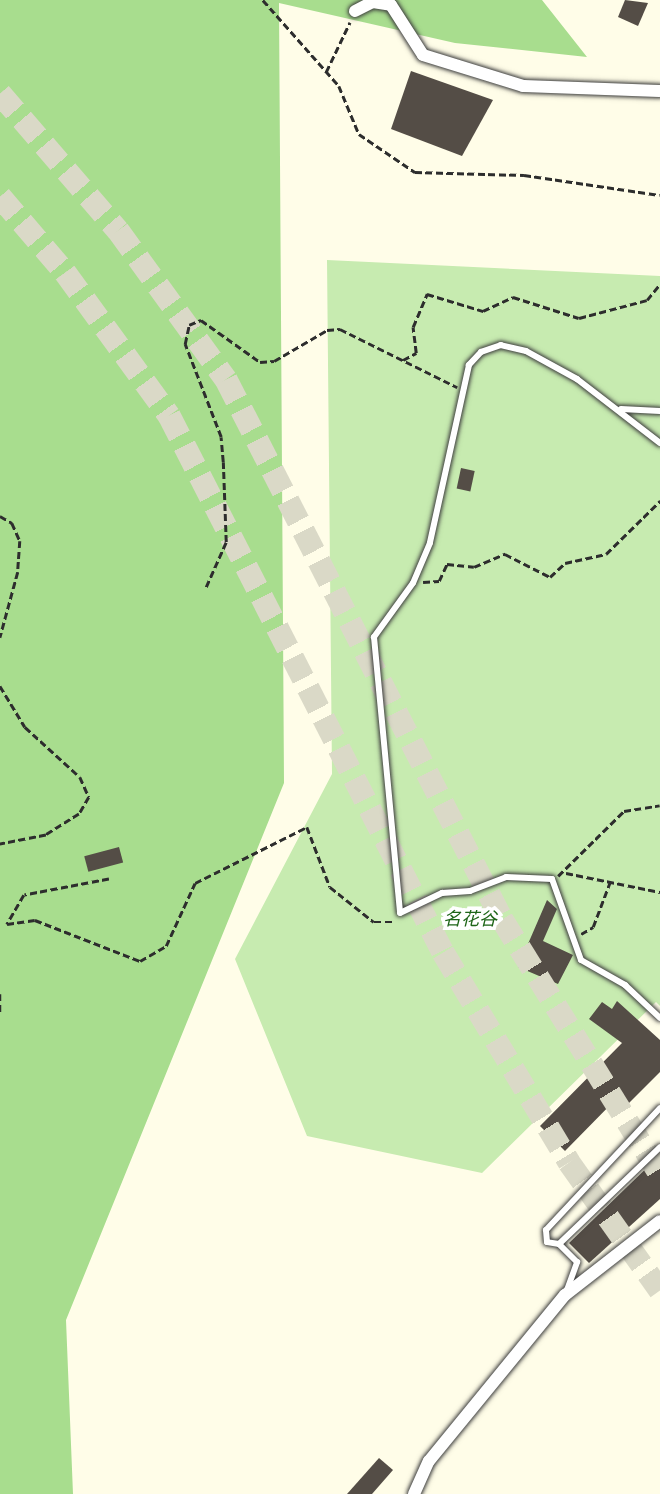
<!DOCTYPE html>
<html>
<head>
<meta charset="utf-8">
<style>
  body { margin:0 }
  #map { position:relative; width:660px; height:1494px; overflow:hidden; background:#fffde8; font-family:"Roboto Serif","Noto Sans SC",serif }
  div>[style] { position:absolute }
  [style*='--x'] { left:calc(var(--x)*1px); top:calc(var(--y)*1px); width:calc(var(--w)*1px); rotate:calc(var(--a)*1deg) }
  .green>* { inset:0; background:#c7ebb0 }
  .forest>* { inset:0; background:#a8dd8e }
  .building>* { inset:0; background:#544d46; transform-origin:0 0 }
  .highway-tunnel>* { height:23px; margin-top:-11.5px; transform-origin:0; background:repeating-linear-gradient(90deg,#dad9c7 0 23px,transparent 0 34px) }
  .path>* { height:2.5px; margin-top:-1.25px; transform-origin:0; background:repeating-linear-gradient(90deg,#2d2d2d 0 7px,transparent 0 10.5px) }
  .roads { filter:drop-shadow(0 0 2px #3e3e3e) drop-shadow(0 0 2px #3e3e3e) }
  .lane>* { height:6px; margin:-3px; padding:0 3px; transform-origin:3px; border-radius:3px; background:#fff }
  .street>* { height:12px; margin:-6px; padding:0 6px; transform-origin:6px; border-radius:6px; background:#fff }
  span { translate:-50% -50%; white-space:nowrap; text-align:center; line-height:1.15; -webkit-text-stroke:7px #fff; paint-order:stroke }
  .park-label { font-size:18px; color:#1e6518; font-style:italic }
</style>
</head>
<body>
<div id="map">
  <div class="green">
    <i style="clip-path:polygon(327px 260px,660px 276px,660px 1006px,656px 1002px,482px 1173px,307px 1136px,235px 959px,332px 774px)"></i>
  </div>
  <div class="forest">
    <i style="clip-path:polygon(0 0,542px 0,587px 57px,455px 43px,279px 3px,284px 783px,66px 1320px,73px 1494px,0 1494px)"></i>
  </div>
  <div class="building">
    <i style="clip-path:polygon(625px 0,648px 3px,638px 26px,618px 17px)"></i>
    <i style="clip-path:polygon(411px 71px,493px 100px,462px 156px,391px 129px)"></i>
    <i style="left:461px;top:468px;width:14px;height:21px;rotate:12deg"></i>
    <i style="left:119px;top:847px;width:16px;height:36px;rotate:75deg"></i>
    <i style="clip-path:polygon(547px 900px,557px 909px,543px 941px,573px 955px,558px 984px,518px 967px)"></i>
    <i style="clip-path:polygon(617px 1001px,660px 1040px,660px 1072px,628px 1104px,620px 1095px,565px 1151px,540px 1126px,622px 1043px,589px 1019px,602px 1002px,612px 1009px)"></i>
    <i style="clip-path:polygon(660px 1155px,660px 1199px,589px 1263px,569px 1243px)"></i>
    <i style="clip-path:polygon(379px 1458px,393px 1470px,372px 1494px,347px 1494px)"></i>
  </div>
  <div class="highway-tunnel">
    <i style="--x:0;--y:93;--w:181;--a:49.3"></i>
    <i style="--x:118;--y:230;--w:184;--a:54.1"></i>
    <i style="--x:226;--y:379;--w:606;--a:62.93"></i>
    <i style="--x:502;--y:919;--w:300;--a:58.2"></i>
    <i style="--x:0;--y:196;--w:100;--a:49.5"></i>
    <i style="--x:65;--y:272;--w:177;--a:54"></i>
    <i style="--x:169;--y:415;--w:603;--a:62.97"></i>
    <i style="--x:443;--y:952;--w:245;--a:59"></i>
    <i style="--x:569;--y:1162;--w:157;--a:54.6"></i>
  </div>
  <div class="path">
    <i style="--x:263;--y:0;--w:115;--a:48.5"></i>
    <i style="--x:339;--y:86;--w:52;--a:67.4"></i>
    <i style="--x:359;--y:134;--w:68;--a:34.2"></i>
    <i style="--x:415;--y:172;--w:109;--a:1.6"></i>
    <i style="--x:524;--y:175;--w:137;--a:8.4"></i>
    <i style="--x:326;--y:72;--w:55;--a:-64.4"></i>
    <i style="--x:403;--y:360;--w:15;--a:-28"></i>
    <i style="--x:416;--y:353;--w:26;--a:-97"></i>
    <i style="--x:413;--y:327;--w:36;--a:-67"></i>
    <i style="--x:427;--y:294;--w:59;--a:16.9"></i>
    <i style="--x:483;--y:311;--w:33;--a:-25"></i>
    <i style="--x:513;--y:297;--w:69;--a:17.7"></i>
    <i style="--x:579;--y:318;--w:70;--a:-14.8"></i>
    <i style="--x:647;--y:300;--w:21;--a:-51"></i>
    <i style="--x:0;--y:516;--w:14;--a:30"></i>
    <i style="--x:12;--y:523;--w:20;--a:66"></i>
    <i style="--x:20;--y:541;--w:31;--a:94"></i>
    <i style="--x:18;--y:572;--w:68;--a:105.3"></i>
    <i style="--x:423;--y:582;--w:16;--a:-4"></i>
    <i style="--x:439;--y:581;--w:19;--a:-65"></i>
    <i style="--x:447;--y:564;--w:27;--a:6"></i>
    <i style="--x:474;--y:567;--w:34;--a:-23"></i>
    <i style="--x:505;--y:554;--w:51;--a:27.1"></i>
    <i style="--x:550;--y:577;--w:21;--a:-43"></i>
    <i style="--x:565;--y:563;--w:42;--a:-12.4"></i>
    <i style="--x:606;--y:554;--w:76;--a:-44.5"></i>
    <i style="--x:206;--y:587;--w:49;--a:-66"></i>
    <i style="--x:226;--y:542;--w:80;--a:-92.1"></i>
    <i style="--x:223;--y:462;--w:25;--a:-95"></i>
    <i style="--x:221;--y:437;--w:100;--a:-111.2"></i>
    <i style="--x:185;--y:344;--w:19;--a:-78"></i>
    <i style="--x:189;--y:325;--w:13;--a:-23"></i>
    <i style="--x:201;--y:320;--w:72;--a:35.4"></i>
    <i style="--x:260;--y:362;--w:14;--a:-4"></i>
    <i style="--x:274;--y:361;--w:61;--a:-30.3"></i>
    <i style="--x:327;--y:330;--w:13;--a:-4"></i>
    <i style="--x:340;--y:329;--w:131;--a:26.4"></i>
    <i style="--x:0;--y:686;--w:48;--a:58.6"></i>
    <i style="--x:25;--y:727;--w:74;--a:42.3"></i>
    <i style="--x:80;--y:777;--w:22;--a:66"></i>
    <i style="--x:89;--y:797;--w:20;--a:120"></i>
    <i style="--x:79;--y:814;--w:39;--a:148"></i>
    <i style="--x:46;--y:835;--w:47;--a:168.9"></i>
    <i style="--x:566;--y:873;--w:96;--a:11.4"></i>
    <i style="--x:558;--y:876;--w:93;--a:-44.6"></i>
    <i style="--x:624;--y:811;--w:36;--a:-9"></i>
    <i style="--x:109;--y:879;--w:86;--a:169.3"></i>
    <i style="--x:24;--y:895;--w:34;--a:120"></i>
    <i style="--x:7;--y:924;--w:28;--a:-8"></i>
    <i style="--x:35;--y:920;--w:113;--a:21.3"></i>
    <i style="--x:140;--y:961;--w:30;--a:-30"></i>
    <i style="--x:166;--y:946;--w:69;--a:-65.3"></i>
    <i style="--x:195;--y:883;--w:125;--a:-26.6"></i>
    <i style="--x:307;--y:827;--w:64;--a:69"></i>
    <i style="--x:330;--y:887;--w:56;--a:38.5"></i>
    <i style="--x:374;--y:922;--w:21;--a:0"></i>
    <i style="--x:581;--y:934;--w:14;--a:-30"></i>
    <i style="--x:593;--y:927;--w:48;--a:-69.3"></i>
    <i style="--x:0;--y:994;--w:19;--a:90"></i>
  </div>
  <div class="roads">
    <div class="lane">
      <i style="--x:621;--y:409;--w:39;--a:3"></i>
      <i style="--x:660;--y:443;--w:105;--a:-142.4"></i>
      <i style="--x:577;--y:379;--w:58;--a:-151.2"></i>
      <i style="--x:526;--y:351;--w:26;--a:-167"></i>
      <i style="--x:501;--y:345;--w:21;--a:161"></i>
      <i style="--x:481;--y:352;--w:18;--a:133"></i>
      <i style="--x:469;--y:365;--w:182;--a:102.4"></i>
      <i style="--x:430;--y:543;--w:43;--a:113"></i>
      <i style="--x:413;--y:583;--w:67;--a:125.8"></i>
      <i style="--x:374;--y:637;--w:277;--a:84.6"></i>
      <i style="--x:400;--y:913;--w:47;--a:-25.5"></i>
      <i style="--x:442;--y:893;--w:28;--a:-4"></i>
      <i style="--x:470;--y:891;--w:39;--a:-21"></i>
      <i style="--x:506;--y:877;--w:46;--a:2.5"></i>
      <i style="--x:552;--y:879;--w:86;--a:70.3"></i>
      <i style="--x:581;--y:960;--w:51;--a:29.6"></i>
      <i style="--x:625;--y:985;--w:48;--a:43.3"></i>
      <i style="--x:559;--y:1244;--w:140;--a:-43.8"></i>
      <i style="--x:567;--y:1290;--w:30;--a:-70"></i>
      <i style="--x:577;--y:1262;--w:25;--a:-135"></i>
      <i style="--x:559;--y:1244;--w:12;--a:-171"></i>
      <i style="--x:547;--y:1242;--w:12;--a:-95"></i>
      <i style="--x:546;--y:1230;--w:167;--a:-46.9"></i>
    </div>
    <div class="street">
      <i style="--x:355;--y:11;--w:20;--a:-27"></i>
      <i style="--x:373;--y:2;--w:18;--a:9"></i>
      <i style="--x:391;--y:5;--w:59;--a:57.4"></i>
      <i style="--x:423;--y:55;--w:105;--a:17.2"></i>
      <i style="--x:523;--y:86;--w:137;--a:2.1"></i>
      <i style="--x:414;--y:1494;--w:36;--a:-66"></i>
      <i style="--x:429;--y:1461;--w:215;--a:-50.7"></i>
      <i style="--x:565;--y:1295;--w:120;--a:-37.9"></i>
    </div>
  </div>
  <div class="park-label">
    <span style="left:470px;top:919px">名花谷</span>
  </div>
</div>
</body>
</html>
